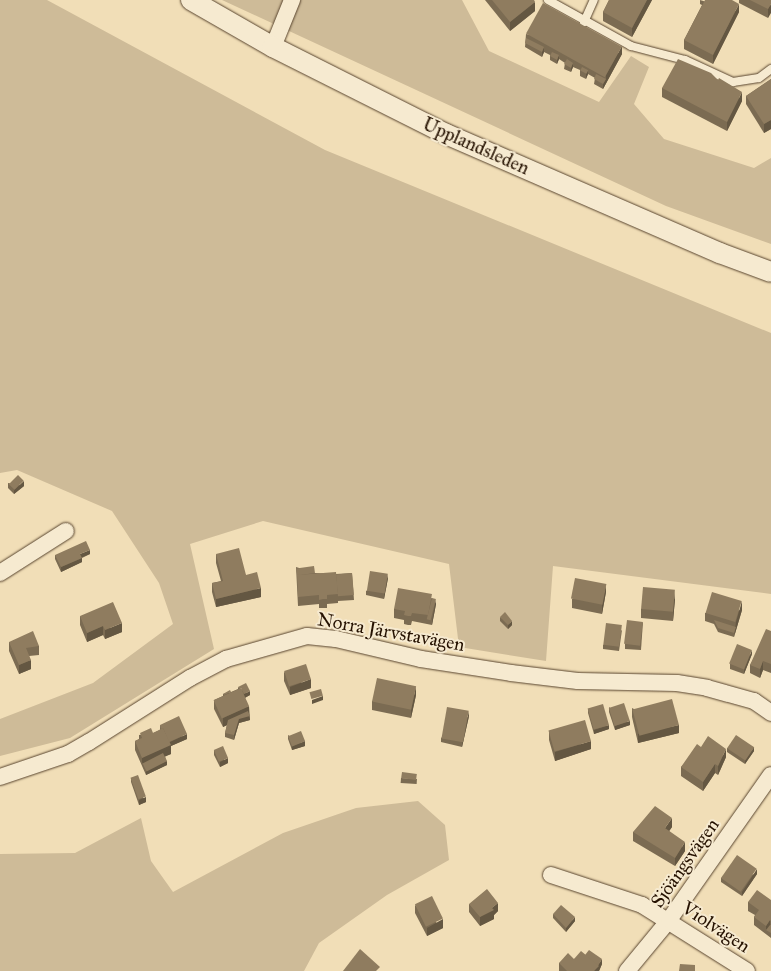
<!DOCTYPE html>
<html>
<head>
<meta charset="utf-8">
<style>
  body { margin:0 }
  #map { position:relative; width:771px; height:971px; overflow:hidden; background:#f1deb7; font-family:"IM FELL Great Primer",serif }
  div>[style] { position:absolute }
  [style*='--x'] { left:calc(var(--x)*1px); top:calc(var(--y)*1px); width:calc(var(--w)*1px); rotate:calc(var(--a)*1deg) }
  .green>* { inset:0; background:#cebb98 }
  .roads { filter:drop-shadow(0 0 1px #58442e) drop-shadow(0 0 1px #58442e) }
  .service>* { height:8px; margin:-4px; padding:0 4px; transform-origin:4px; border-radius:4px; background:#f6ead0 }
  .minor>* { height:16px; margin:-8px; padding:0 8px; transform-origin:8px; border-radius:8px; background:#f6ead0 }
  .tertiary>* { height:20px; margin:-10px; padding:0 10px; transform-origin:10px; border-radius:10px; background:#f6ead0 }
  .wall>* { inset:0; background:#7b6b52; transform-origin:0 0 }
  .shaded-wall>* { inset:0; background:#645742 }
  .building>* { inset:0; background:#8f7c5f; transform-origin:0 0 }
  span { translate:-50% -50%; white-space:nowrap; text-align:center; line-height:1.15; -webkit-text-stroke:4px #f6ead0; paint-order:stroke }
  .street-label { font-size:19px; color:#251100 }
</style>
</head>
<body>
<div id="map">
  <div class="green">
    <i style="clip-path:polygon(0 0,47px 0,325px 150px,771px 333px,771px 594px,553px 566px,546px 661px,459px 647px,449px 564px,263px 521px,190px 544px,214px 649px,70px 738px,0 756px,0 719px,93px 683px,173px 624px,159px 583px,112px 511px,17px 470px,0 473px)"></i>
    <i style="clip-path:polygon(222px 0,462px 0,489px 51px,599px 102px,631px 56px,649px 67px,634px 104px,664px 139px,754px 168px,771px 158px,771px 244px,666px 206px)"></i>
    <i style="clip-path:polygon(418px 801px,445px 825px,449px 860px,387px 895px,319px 943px,304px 971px,0 971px,0 854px,75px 853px,141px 818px,151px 861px,173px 892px,283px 833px,356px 808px)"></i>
  </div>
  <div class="roads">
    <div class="service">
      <i style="--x:548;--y:0;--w:95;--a:29"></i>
      <i style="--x:631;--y:46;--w:56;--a:14.5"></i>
      <i style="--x:685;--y:60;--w:53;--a:24.6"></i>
      <i style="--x:733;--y:82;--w:26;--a:-9"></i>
      <i style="--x:759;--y:78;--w:15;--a:-37"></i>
      <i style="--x:584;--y:22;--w:24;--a:-66"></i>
    </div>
    <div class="minor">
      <i style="--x:273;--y:47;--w:51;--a:-68"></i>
      <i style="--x:0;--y:573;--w:78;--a:-32.5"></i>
      <i style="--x:0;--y:777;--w:72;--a:-18.7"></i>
      <i style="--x:68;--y:754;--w:24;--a:-30"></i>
      <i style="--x:89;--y:742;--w:120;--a:-32.4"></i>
      <i style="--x:190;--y:678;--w:41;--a:-27.8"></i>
      <i style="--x:226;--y:659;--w:84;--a:-15.9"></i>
      <i style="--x:307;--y:636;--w:29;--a:6"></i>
      <i style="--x:336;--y:639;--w:87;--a:13.2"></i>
      <i style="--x:421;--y:659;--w:91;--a:8.8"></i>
      <i style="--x:511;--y:673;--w:67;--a:6.8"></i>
      <i style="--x:578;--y:681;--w:99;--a:1.2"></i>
      <i style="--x:677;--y:683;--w:30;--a:9"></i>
      <i style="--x:707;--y:688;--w:49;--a:15.5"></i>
      <i style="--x:754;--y:701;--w:21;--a:35"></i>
      <i style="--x:551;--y:875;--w:96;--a:18.2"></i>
      <i style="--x:642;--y:905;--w:124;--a:32.2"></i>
      <i style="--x:627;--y:971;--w:66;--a:-50.5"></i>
      <i style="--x:669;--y:920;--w:177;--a:-54.9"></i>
    </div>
    <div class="tertiary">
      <i style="--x:191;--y:0;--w:95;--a:29.8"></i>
      <i style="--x:273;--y:47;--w:194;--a:26.7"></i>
      <i style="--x:446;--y:134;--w:299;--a:23.5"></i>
      <i style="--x:720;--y:253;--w:54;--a:20.4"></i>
    </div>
  </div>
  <div class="wall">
    <i style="clip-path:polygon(485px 0,534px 0,535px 11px,510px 31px)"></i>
    <i style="clip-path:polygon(609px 0,652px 0,632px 37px,603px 21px,603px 12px)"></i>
    <i style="clip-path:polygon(700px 0,739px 12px,713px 64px,684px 49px,684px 40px,702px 5px,700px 4px)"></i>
    <i style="clip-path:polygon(739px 0,771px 0,768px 18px,739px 3px)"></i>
    <i style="clip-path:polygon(526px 34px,622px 54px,603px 89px,594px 84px,595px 78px,588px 74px,586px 79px,580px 76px,580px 70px,573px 67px,571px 72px,564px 69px,565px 63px,559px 59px,557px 64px,550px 60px,550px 55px,544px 52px,542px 57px,525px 47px)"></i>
    <i style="clip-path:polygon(771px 79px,771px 129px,764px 133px,746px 104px,746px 96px)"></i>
    <i style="clip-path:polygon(718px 80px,742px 101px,727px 131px,662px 97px,662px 88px)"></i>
    <i style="clip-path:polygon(8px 483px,24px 486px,14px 494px,8px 488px)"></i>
    <i style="clip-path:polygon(90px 554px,82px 558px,82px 562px,61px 572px,55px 559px,55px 555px)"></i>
    <i style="clip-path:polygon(216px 554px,246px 575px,261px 597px,216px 607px,212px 592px,212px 583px,221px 581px,216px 563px)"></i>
    <i style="clip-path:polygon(296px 567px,315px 573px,336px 574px,352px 573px,354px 600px,338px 601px,338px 603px,327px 604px,327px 608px,319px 608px,319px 604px,298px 606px)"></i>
    <i style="clip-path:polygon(388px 578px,384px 599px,366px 595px,366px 591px)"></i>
    <i style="clip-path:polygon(606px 592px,602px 614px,572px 608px,572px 599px)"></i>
    <i style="clip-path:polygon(432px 598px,436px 604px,432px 625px,412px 621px,411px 625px,408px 625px,404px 624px,404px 620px,394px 618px,394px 609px)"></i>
    <i style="clip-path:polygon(675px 599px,673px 621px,641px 618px,641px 609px)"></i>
    <i style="clip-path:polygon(742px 610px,734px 637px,718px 632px,714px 624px,705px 621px,705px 613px)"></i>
    <i style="clip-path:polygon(80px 616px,122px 632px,105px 639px,103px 635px,87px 642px,80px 625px)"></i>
    <i style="clip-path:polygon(500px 617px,512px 625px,508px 629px,500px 621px)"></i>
    <i style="clip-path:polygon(643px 622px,641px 650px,625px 649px,625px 644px)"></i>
    <i style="clip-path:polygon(622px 630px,619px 651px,603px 649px,603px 645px)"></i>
    <i style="clip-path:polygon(771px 631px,771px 673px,763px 670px,760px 678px,750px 673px,750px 665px)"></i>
    <i style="clip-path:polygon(9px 642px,39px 646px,39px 655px,29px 656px,31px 669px,19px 674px,9px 651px)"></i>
    <i style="clip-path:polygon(752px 654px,744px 674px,730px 669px,730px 664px)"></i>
    <i style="clip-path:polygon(284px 672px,311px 688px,290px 695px,284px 681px)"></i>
    <i style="clip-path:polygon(238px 687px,250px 695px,245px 698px,250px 720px,239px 723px,234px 740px,225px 737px,225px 733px,227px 725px,223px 727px,214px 709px,214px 700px,223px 696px,223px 694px,231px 692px,238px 689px)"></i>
    <i style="clip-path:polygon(416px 695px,411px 718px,372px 710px,372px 701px)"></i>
    <i style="clip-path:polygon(609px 707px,630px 725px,615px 730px,609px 712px)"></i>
    <i style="clip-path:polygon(632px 708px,679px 733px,638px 743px,632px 717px)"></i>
    <i style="clip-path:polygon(588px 709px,609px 729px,594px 734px,588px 713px)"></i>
    <i style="clip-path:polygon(469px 716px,462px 747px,441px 742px,441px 738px)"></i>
    <i style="clip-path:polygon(160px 725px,187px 739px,171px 746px,171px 754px,165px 756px,167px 765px,146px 775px,135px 750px,135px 741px,139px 739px,139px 735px,153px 733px,160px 730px)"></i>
    <i style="clip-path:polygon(549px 731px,591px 749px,555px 761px,549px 740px)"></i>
    <i style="clip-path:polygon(288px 735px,305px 746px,292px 750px,288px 739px)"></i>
    <i style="clip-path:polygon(701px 747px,726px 757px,718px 775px,715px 773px,703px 791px,681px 776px,681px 767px)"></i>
    <i style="clip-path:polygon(727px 748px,754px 751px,745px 764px,727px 752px)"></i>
    <i style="clip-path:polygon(214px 750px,228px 763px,220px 767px,214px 755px)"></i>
    <i style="clip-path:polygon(131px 778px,146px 802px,139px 805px,131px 782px)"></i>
    <i style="left:401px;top:778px;width:16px;height:5px;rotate:4deg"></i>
    <i style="clip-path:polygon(672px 827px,669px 831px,685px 851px,675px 866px,633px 841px,633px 832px)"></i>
    <i style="clip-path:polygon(757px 874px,742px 896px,721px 882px,721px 878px)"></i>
    <i style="clip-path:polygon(771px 900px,771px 938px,754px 925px,754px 917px,755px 915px,748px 911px,748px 902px)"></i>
    <i style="clip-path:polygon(469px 904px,498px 911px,494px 915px,494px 919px,480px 926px,469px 912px)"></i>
    <i style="clip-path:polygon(415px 905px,443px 928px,427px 936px,415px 913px)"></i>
    <i style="clip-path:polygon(553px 914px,575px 921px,566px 932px,553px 918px)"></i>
    <i style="clip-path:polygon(585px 955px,602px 964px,599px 971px,559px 971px,559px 963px,574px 959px)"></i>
  </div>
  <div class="shaded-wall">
    <i style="clip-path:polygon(647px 0,652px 0,632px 37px,632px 28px)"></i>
    <i style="clip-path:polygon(535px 2px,535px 11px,510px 31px,510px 22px)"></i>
    <i style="clip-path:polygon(739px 4px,739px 12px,713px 64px,713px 55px)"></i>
    <i style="clip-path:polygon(771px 4px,771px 13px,768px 18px,768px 9px)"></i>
    <i style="clip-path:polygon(622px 46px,622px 54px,603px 89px,603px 84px,606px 79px,606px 75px)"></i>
    <i style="clip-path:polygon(544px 47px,544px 52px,542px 57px,542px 52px)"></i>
    <i style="clip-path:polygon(559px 55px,559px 59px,557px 64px,557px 60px)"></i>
    <i style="clip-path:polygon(573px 63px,573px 67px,571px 72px,571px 68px)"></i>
    <i style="clip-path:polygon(588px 70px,588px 74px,586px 79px,586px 74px)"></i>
    <i style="clip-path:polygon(742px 92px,742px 101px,727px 131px,727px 122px)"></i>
    <i style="clip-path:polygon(771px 120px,771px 129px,764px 133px,764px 124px)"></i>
    <i style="clip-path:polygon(24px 481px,24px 486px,14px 494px,14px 490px)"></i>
    <i style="clip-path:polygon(90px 550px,90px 554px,80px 558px,80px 554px)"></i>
    <i style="clip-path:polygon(82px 558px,82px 562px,61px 572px,61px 567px)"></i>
    <i style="clip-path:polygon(388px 574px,388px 578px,384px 599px,384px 594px)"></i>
    <i style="clip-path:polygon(606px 584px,606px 592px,602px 614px,602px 605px)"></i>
    <i style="clip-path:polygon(261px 588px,261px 597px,216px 607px,216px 599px)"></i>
    <i style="clip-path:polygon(675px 590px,675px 599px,673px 621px,673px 612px)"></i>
    <i style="clip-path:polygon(436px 599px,436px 604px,432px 625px,432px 621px)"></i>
    <i style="clip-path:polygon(742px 601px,742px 610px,734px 637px,736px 622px)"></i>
    <i style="clip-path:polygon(512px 621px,512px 625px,508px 629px,508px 625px)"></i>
    <i style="clip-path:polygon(122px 623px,122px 632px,105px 639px,105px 630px)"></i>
    <i style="clip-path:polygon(103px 626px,103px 635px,87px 642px,87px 633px)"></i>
    <i style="clip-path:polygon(752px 650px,752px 654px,744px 674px,744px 670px)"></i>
    <i style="clip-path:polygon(31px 660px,31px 669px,19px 674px,19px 665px)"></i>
    <i style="clip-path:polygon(763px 661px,763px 670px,760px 678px,760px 669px)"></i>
    <i style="clip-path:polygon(311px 679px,311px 688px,290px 695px,290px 687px)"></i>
    <i style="clip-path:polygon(416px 686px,416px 695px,411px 718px,411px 710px)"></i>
    <i style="clip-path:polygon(250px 691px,250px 695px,242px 699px,242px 695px)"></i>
    <i style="clip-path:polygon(323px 696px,323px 700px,312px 704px,312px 700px)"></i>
    <i style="clip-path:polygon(249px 706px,250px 720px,239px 723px,234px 740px,234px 735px,238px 720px,223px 727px,223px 718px)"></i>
    <i style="clip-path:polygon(469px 711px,469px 716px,462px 747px,462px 743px)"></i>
    <i style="clip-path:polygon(630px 721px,630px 725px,615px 730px,615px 726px)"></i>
    <i style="clip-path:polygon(609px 725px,609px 729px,594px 734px,594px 730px)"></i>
    <i style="clip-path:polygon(679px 725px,679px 733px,638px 743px,638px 734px)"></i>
    <i style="clip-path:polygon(187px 734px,187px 739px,171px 746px,171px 754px,144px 766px,142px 762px,142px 766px,142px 758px,168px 743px)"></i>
    <i style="clip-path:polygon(305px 741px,305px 746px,292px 750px,292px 746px)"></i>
    <i style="clip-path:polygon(591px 741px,591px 749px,555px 761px,555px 752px)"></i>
    <i style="clip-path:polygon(754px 747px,754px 751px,745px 764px,745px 760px)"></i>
    <i style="clip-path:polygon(726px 749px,726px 757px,718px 775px,718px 766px)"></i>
    <i style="clip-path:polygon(228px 758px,228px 763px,220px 767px,220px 762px)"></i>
    <i style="clip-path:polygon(167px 761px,167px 765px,146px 775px,146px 770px)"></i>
    <i style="clip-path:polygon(715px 764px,715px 773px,703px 791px,703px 782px)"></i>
    <i style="clip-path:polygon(146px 797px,146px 802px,139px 805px,139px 800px)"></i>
    <i style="clip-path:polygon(672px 818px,672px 827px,665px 837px,665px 828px)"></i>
    <i style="clip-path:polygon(685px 842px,685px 851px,675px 866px,675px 858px)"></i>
    <i style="clip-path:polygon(757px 869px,757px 874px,742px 896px,742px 892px)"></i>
    <i style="clip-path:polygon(498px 903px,498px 911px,494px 915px,494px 919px,480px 926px,480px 917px)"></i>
    <i style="clip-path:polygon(575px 917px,575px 921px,566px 932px,566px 928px)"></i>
    <i style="clip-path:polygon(443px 919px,443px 928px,427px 936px,427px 928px)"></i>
    <i style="clip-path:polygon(770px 920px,770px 929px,766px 930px,766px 935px,766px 926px)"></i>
    <i style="clip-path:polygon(602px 959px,602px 964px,599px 971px,594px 971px)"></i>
  </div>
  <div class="building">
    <i style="clip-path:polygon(492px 0,534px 0,535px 2px,510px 22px)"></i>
    <i style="clip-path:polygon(609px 0,647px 0,632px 28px,603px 12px)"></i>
    <i style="clip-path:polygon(705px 0,732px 0,739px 4px,713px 55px,684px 40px)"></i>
    <i style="clip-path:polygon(750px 0,771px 0,771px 4px,768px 9px)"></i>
    <i style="left:543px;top:3px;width:90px;height:35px;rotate:29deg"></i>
    <i style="clip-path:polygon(526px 38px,544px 47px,542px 52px,525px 43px)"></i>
    <i style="clip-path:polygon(552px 52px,559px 55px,557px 60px,550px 56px)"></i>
    <i style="clip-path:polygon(567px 59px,573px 63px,571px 68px,564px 64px)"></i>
    <i style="clip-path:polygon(678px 59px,711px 73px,718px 80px,719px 78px,742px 92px,727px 122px,662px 88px)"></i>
    <i style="left:582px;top:67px;width:7px;height:4px;rotate:27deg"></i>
    <i style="clip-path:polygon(596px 74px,606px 79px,603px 84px,594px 79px)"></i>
    <i style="clip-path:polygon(771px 79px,771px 120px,764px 124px,746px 96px)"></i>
    <i style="left:18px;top:475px;width:8px;height:13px;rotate:45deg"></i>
    <i style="clip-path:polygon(86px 541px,90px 550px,80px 554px,82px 558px,61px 567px,55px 555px)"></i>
    <i style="clip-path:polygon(239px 548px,246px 575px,257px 572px,261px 588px,216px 599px,212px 583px,223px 581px,216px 554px)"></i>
    <i style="left:314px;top:566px;width:7px;height:18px;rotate:82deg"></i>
    <i style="left:370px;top:571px;width:18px;height:20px;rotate:9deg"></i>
    <i style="clip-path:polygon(336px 572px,338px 594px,327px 595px,327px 599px,323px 599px,319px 600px,319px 595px,298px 597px,297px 575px)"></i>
    <i style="left:352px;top:573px;width:22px;height:16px;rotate:85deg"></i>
    <i style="left:575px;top:578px;width:32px;height:21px;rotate:11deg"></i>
    <i style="left:643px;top:587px;width:32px;height:22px;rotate:5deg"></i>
    <i style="clip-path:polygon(398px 588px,432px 594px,428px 615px,412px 613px,411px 616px,408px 616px,404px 615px,405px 611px,394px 609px)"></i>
    <i style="left:712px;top:592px;width:31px;height:22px;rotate:17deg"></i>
    <i style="left:432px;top:598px;width:4px;height:22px;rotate:14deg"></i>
    <i style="clip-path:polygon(113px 602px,122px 623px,105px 630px,103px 626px,87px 633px,80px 616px)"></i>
    <i style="clip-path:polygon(505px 612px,512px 621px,508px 625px,500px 617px)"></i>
    <i style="left:627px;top:620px;width:16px;height:24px;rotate:7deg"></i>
    <i style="clip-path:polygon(714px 620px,736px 627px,734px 633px,718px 628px)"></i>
    <i style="left:606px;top:623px;width:16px;height:22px;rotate:7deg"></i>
    <i style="clip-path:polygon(766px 629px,771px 631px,771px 664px,763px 661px,760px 669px,750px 665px)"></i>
    <i style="clip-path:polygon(33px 631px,39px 646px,26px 648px,31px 660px,19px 665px,9px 642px)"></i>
    <i style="left:737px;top:644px;width:16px;height:21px;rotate:22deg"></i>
    <i style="left:306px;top:664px;width:16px;height:23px;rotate:72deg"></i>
    <i style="left:377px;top:678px;width:40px;height:24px;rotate:12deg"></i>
    <i style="clip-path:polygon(246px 683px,250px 691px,244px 694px,241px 688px,239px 688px,238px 687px)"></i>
    <i style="left:241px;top:688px;width:20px;height:30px;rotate:66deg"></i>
    <i style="left:321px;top:689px;width:7px;height:12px;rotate:74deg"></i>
    <i style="clip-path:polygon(230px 690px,231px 692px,224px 695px,223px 694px)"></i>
    <i style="left:672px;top:699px;width:27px;height:41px;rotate:75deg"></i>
    <i style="left:624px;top:703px;width:19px;height:16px;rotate:72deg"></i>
    <i style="left:603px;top:704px;width:22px;height:16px;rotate:74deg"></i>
    <i style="left:447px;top:707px;width:22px;height:32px;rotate:10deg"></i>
    <i style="clip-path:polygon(248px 711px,250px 716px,239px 719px,234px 735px,225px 733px,228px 720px)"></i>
    <i style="clip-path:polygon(179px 716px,187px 734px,169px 742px,163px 728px,161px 729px,160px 725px)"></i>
    <i style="left:585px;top:720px;width:22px;height:38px;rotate:74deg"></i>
    <i style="clip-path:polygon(151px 728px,153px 733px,163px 728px,171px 745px,142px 758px,135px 741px,142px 738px,140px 733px)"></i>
    <i style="left:301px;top:731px;width:11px;height:14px;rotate:68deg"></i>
    <i style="left:736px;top:735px;width:22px;height:16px;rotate:34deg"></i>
    <i style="clip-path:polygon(708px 736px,726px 749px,718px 766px,715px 764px,703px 782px,681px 767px,697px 744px,701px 747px)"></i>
    <i style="left:223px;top:746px;width:13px;height:10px;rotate:67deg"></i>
    <i style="left:163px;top:753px;width:9px;height:23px;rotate:63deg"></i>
    <i style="left:402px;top:772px;width:15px;height:6px;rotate:8deg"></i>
    <i style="left:138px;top:775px;width:23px;height:8px;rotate:70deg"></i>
    <i style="clip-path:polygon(655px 806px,672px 818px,665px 828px,685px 842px,675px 858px,633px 832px)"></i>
    <i style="left:737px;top:855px;width:24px;height:28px;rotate:35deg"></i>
    <i style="clip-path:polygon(487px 889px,498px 903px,492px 908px,494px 910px,480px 917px,469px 904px)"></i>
    <i style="clip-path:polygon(757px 890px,771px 900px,771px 921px,770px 920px,766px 926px,754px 917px,759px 910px,748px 902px)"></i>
    <i style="left:432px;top:896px;width:25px;height:19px;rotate:64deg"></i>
    <i style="clip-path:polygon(561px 905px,575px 917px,566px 928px,553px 914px)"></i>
    <i style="clip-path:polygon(770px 925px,771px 925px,771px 933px,766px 930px)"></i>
    <i style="clip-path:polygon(360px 949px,380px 967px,376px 971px,343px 971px)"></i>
    <i style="clip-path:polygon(589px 950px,602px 959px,598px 966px,585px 955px)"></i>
    <i style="clip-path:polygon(581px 951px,599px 966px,594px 971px,567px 971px,559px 963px,568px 953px,574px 959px)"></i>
    <i style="clip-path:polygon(680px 964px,695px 965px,695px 971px,679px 971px)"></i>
  </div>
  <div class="street-label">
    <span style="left:476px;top:146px;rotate:24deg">Upplandsleden</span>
    <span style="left:391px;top:632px;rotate:10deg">Norra Järvstavägen</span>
    <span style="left:685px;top:863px;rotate:-55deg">Sjöängsvägen</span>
    <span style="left:716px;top:927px;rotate:33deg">Violvägen</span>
  </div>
</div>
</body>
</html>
